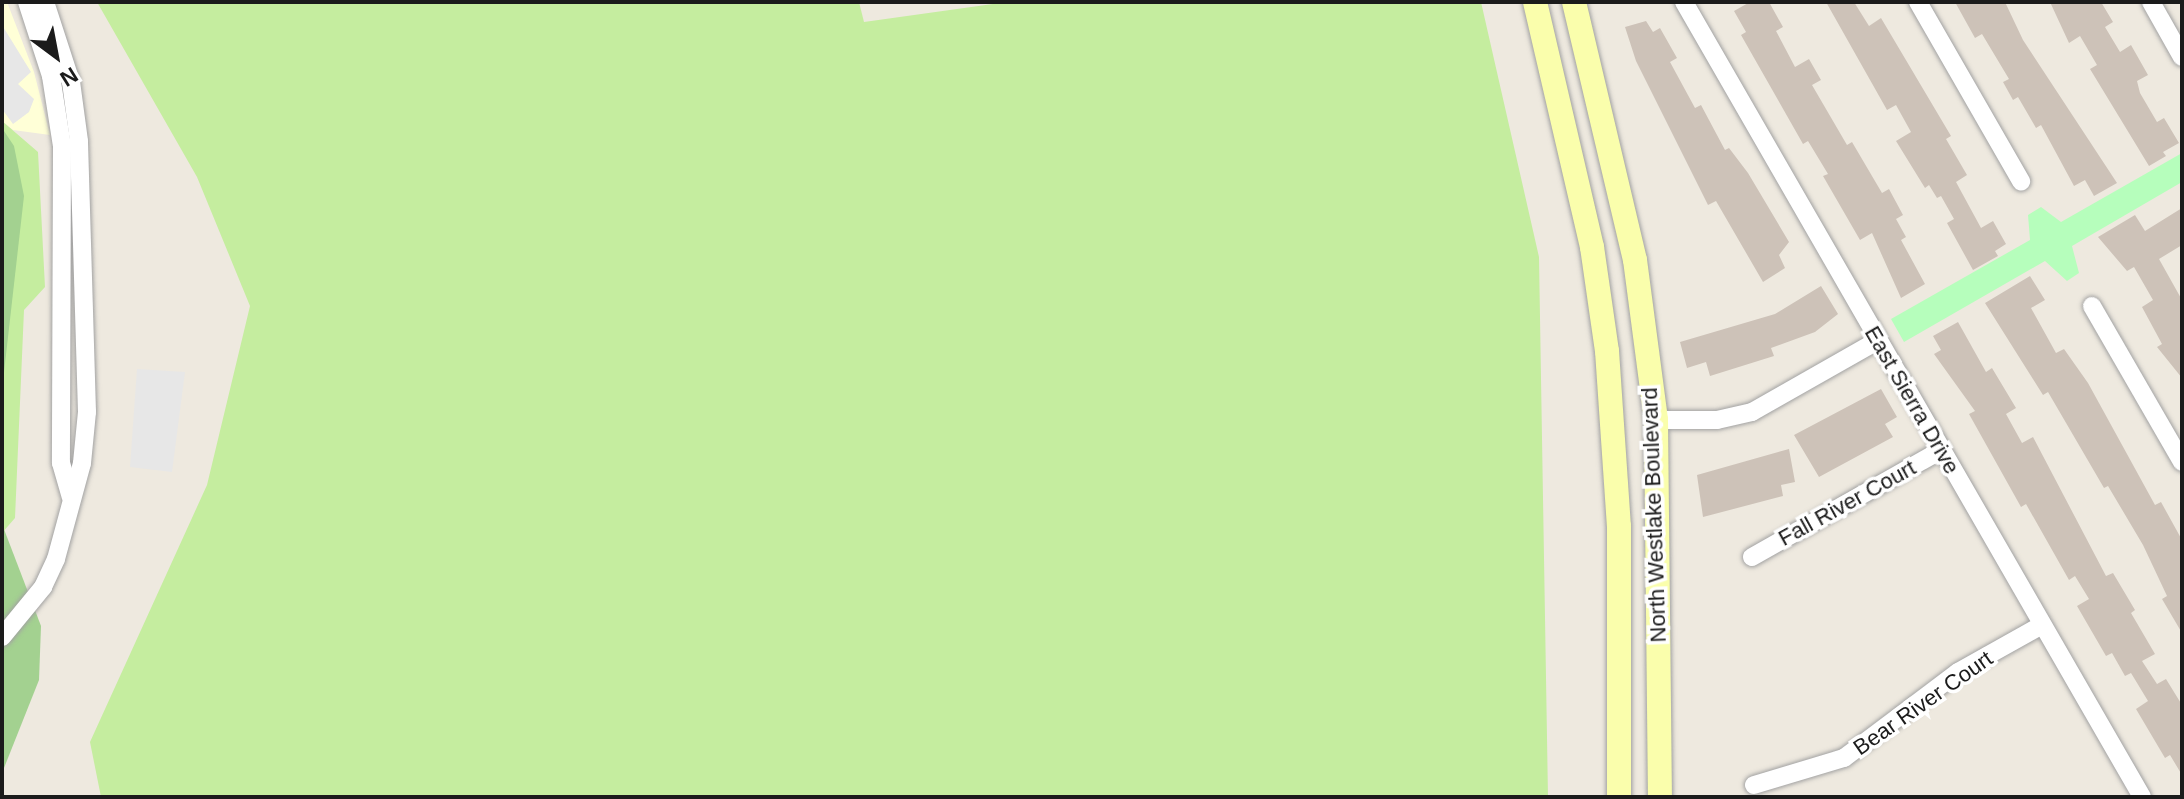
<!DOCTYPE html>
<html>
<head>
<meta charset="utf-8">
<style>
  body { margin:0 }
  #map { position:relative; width:2184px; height:799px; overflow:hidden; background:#eee9df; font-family:Arial,sans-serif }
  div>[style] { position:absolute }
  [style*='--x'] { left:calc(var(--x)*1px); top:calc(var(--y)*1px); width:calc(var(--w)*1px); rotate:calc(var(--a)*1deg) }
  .education>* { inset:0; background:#ffffd7 }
  .grass>* { inset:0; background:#c5ed9f }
  .forest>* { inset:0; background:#a3d190 }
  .park>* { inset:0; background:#b6febc }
  .parking>* { inset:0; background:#e7e7e7 }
  .building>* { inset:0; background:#cdc2b8 }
  .roads { filter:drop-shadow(0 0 2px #a2a2a2) drop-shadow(0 0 2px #a2a2a2) }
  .minor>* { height:18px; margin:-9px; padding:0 9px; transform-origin:9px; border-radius:9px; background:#fff }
  .secondary>* { height:24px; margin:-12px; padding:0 12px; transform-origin:12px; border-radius:12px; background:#fafeac }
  span { translate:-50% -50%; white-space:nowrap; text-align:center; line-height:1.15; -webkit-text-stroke:7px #fff; paint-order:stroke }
  .street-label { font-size:22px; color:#1b1b1b }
  .frame { position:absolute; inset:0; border:4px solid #1b1b1b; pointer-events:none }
  .north { position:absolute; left:16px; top:16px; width:80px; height:80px; -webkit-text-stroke:6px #fff; paint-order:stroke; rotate:148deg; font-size:22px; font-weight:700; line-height:32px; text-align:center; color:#1b1b1b }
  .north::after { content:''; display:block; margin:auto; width:28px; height:36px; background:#1b1b1b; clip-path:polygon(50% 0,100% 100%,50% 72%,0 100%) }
</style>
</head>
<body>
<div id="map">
  <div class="education">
    <i style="clip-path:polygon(2px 2px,7px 2px,34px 72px,50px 135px,13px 130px,2px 121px)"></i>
  </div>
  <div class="grass">
    <i style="clip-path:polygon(97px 2px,859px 2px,864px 22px,1007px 2px,1481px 2px,1539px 257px,1548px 797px,101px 797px,90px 742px,207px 485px,250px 306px,197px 177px)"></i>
    <i style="clip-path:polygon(2px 121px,38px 152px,45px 287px,24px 310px,15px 518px,2px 533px)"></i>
  </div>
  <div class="forest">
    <i style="clip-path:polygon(2px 128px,14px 146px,24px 196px,2px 390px)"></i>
    <i style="clip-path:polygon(2px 524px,41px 626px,39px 680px,2px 773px)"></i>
  </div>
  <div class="park">
    <i style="clip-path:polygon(2182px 153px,2182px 182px,2072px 246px,2079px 273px,2067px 281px,2045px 261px,1904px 342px,1891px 319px,2030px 240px,2028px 215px,2041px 207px,2061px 222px)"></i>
  </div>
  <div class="parking">
    <i style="clip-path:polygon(2px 25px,31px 72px,18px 84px,34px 99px,29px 112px,13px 124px,2px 109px)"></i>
    <i style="clip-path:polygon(137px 369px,185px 372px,172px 472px,130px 467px)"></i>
  </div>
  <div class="building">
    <i style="clip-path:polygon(1750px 2px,1769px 2px,1783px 27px,1776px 31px,1795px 67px,1809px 59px,1821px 80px,1812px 85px,1847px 145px,1852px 142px,1882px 193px,1889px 189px,1903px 215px,1896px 219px,1906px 237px,1901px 240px,1925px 284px,1901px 298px,1872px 233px,1860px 240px,1823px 176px,1828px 174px,1808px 141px,1803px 144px,1741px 35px,1746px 32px,1734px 11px)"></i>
    <i style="clip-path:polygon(1826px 2px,1854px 2px,1869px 26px,1881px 18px,1951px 136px,1946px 139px,1967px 175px,1956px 182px,1981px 228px,1993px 221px,2006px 244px,1995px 251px,1998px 256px,1973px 270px,1947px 223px,1954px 219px,1941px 196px,1937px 198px,1929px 185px,1925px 188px,1896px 141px,1911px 132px,1896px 105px,1887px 110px)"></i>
    <i style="clip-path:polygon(1955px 2px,2005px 2px,2023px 40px,2117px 183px,2094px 196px,2085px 180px,2074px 186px,2041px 125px,2036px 128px,2018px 97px,2013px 100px,2003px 82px,2009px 79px,1982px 34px,1975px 38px)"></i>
    <i style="clip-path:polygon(2050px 2px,2101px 2px,2113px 22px,2105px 27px,2120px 52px,2131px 45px,2148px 75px,2137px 81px,2140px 93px,2157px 122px,2164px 118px,2179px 143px,2163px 152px,2166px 156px,2149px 166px,2090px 69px,2097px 65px,2080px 36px,2069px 43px)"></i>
    <i style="clip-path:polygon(1646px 21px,1653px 32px,1660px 28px,1677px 58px,1670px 62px,1695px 108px,1701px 105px,1725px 150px,1729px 148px,1748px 173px,1789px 242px,1779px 255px,1785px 268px,1763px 282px,1716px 201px,1708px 205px,1636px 61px,1625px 27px)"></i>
    <i style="clip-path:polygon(2182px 208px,2182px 245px,2159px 259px,2182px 300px,2182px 378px,2157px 347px,2162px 344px,2142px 307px,2153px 300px,2134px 267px,2127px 271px,2098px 237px,2135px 215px,2145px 231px)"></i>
    <i style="clip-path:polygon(2030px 276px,2045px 300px,2031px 308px,2056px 353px,2064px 349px,2088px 383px,2155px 505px,2161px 502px,2182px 540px,2182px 633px,2162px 599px,2167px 596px,2143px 545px,2108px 486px,2104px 488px,2048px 392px,2043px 395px,1985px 303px)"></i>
    <i style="clip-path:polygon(1821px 286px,1838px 314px,1815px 332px,1771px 348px,1774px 356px,1710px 376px,1706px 362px,1687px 368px,1680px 342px,1775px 314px)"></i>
    <i style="clip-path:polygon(1958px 322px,1986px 372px,1992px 368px,2016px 408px,2006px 414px,2022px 443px,2033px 437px,2106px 576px,2113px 573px,2135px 610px,2131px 613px,2155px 654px,2142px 661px,2157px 684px,2166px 679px,2182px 705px,2182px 775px,2170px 755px,2165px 758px,2136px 709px,2148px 701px,2131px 673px,2125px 676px,2112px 653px,2106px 656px,2077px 606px,2089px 599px,2075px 576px,2069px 580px,2026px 504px,2021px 507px,1969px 414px,1975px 411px,1934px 354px,1941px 350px,1933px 336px)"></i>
    <i style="clip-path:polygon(1881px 389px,1897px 417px,1885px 424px,1893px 437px,1819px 477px,1794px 435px)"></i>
    <i style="clip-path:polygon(1789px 449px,1795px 482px,1781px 485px,1783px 496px,1703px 517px,1697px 475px)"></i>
  </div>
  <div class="roads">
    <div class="minor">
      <i style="--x:27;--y:2;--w:78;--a:72"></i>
      <i style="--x:51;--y:76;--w:71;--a:81.1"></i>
      <i style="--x:62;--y:146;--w:317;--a:90.2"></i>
      <i style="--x:61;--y:463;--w:35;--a:74"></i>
      <i style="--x:1684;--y:2;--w:917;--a:60.05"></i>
      <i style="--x:1918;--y:2;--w:207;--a:60.1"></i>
      <i style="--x:2151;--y:2;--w:63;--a:60.6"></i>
      <i style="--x:2092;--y:306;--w:180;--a:60"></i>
      <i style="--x:1656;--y:420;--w:61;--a:0"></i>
      <i style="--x:1717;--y:420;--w:36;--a:-13"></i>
      <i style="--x:1752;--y:412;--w:144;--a:-29.6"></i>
      <i style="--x:1752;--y:557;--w:217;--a:-29.5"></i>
      <i style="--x:2;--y:637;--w:65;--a:-50.6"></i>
      <i style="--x:43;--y:587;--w:31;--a:-65"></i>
      <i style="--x:56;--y:559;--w:99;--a:-74.8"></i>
      <i style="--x:82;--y:463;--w:51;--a:-84.4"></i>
      <i style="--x:87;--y:412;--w:271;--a:-91.7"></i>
      <i style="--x:79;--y:141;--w:60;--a:-97.7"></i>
      <i style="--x:71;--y:82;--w:84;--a:-108"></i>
      <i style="--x:1754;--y:785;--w:94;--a:-16.7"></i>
      <i style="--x:1844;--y:758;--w:143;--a:-37"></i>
      <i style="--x:1958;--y:672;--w:96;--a:-29.2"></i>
    </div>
    <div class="secondary">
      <i style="--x:1535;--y:2;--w:252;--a:76.9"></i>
      <i style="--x:1592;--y:247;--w:105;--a:81.8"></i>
      <i style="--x:1607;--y:351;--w:175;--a:86.1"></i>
      <i style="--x:1619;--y:526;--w:271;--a:90"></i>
      <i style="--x:1574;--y:2;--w:265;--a:76.7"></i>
      <i style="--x:1635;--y:260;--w:161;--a:82.5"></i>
      <i style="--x:1656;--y:420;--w:377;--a:89.4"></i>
    </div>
  </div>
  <div class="street-label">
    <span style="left:1912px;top:400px;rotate:60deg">East Sierra Drive</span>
    <span style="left:1847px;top:503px;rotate:-29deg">Fall River Court</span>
    <span style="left:1654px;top:515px;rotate:-92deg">North Westlake Boulevard</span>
    <span style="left:1923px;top:703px;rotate:-35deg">Bear River Court</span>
  </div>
  <div class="frame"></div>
  <div class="north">N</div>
</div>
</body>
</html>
